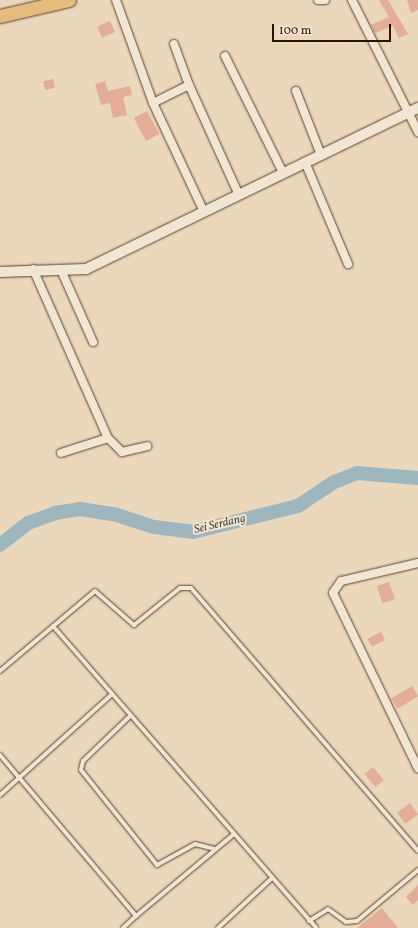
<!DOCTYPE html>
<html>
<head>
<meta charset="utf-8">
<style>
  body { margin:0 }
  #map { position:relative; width:418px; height:928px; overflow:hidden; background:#ead7bc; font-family:Vollkorn,serif }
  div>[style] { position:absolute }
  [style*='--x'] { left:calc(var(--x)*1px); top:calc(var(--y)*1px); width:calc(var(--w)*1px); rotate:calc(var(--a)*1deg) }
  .river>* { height:14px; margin:-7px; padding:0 7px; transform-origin:7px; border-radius:7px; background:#9eb6bd }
  .building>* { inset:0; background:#e3ad97; transform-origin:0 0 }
  .roads { filter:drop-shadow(0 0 1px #5c4231) drop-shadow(0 0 1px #5c4231) }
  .service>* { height:4px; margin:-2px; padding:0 2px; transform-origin:2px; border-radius:2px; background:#f1e5d3 }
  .minor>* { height:8px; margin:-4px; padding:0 4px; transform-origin:4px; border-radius:4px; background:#f1e5d3 }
  .tertiary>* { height:10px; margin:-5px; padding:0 5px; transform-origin:5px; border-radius:5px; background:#f1e5d3 }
  .trunk>* { height:13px; margin:-6.5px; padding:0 6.5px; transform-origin:6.5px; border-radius:6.5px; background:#e5bc7e }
  span { translate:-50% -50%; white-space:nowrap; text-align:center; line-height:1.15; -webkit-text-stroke:4px #f1e5d3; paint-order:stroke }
  .water-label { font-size:12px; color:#554b44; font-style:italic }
  .scale { position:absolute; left:272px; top:24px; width:119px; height:18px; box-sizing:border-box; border:2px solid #2d1103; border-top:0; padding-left:5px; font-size:12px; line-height:14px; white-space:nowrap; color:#2d1103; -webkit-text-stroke:3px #f1e5d3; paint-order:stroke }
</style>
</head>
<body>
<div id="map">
  <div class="river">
    <i style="--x:0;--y:545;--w:36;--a:-38"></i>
    <i style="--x:28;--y:523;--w:29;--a:-20"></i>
    <i style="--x:55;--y:513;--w:25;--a:-9"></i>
    <i style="--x:80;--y:509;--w:37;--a:9"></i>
    <i style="--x:117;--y:515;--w:39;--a:18"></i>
    <i style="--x:154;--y:527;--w:39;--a:7"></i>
    <i style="--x:193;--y:532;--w:108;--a:-13.9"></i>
    <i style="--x:298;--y:506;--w:43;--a:-33.7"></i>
    <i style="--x:334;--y:482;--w:25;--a:-21"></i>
    <i style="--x:357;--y:473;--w:61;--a:4.7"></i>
  </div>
  <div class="building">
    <i style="clip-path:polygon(379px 0,388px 0,408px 34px,399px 38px,393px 26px,375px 33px,371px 25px,389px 17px)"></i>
    <i style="clip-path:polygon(407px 0,418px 0,418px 10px,411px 13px)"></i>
    <i style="left:110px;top:21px;width:12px;height:14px;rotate:66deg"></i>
    <i style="left:53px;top:79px;width:9px;height:10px;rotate:77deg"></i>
    <i style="clip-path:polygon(105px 81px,108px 91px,130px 86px,132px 95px,123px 97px,127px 115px,113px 118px,110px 103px,101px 105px,95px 84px)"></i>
    <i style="left:147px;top:111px;width:26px;height:15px;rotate:62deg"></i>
    <i style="left:389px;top:582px;width:18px;height:13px;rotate:71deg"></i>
    <i style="left:381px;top:632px;width:9px;height:15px;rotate:63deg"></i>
    <i style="left:412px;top:686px;width:12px;height:24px;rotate:59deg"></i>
    <i style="left:373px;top:767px;width:17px;height:11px;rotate:50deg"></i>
    <i style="left:410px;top:803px;width:14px;height:16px;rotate:54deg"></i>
    <i style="clip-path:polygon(418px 885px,418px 900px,413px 905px,406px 897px)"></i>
    <i style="clip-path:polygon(382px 908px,398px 928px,357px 928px)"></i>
  </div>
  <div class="roads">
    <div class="service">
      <i style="--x:53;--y:626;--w:400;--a:48.9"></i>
      <i style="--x:0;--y:671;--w:124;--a:-40.1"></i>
      <i style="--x:95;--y:591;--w:52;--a:41.1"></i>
      <i style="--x:134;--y:625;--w:59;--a:-38.8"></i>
      <i style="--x:180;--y:588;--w:11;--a:0"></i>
      <i style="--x:191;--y:588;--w:347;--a:49.2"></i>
      <i style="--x:130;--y:716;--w:65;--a:136.2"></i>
      <i style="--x:83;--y:761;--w:9;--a:103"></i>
      <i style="--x:81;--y:770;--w:122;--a:51.3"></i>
      <i style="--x:157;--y:865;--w:43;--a:-28.9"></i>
      <i style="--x:195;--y:844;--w:21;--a:14"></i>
      <i style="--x:0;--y:755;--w:211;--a:49.8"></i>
      <i style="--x:136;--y:916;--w:128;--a:-39.9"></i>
      <i style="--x:0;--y:795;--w:151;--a:-42"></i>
      <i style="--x:309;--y:921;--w:22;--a:-32"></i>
      <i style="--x:328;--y:909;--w:22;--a:36"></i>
      <i style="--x:346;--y:922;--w:11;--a:-5"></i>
      <i style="--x:357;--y:921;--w:80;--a:-39.9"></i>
      <i style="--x:123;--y:928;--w:18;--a:-43"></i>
      <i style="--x:218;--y:928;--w:74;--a:-42.8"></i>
    </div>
    <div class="minor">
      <i style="--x:116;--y:0;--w:109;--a:70.2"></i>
      <i style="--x:153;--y:103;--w:120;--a:64.9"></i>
      <i style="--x:318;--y:0;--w:7;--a:0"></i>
      <i style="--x:352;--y:0;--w:148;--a:63.4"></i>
      <i style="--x:174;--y:44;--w:44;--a:69.9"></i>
      <i style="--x:225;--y:56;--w:131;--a:63.6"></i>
      <i style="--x:296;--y:91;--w:69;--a:68.7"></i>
      <i style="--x:153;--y:103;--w:40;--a:-26.6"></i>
      <i style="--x:189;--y:85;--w:121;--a:65.6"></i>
      <i style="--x:305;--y:162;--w:111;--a:67.1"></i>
      <i style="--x:33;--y:269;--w:185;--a:66.1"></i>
      <i style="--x:108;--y:438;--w:20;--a:45"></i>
      <i style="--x:122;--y:452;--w:26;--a:-13"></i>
      <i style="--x:61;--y:270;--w:79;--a:66"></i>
      <i style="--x:61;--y:453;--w:49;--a:-17.7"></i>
      <i style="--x:418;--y:563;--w:79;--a:166.8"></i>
      <i style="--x:341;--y:581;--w:14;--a:124"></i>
      <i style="--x:333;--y:593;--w:195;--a:64.1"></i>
    </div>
    <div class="tertiary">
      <i style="--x:0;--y:272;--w:86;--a:-2"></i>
      <i style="--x:86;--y:269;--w:369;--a:-25.9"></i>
    </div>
    <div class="trunk">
      <i style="--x:0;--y:16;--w:71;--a:-13.1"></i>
    </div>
  </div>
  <div class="water-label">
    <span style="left:220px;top:525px;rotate:-13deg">Sei Serdang</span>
  </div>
  <div class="scale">100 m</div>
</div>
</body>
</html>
